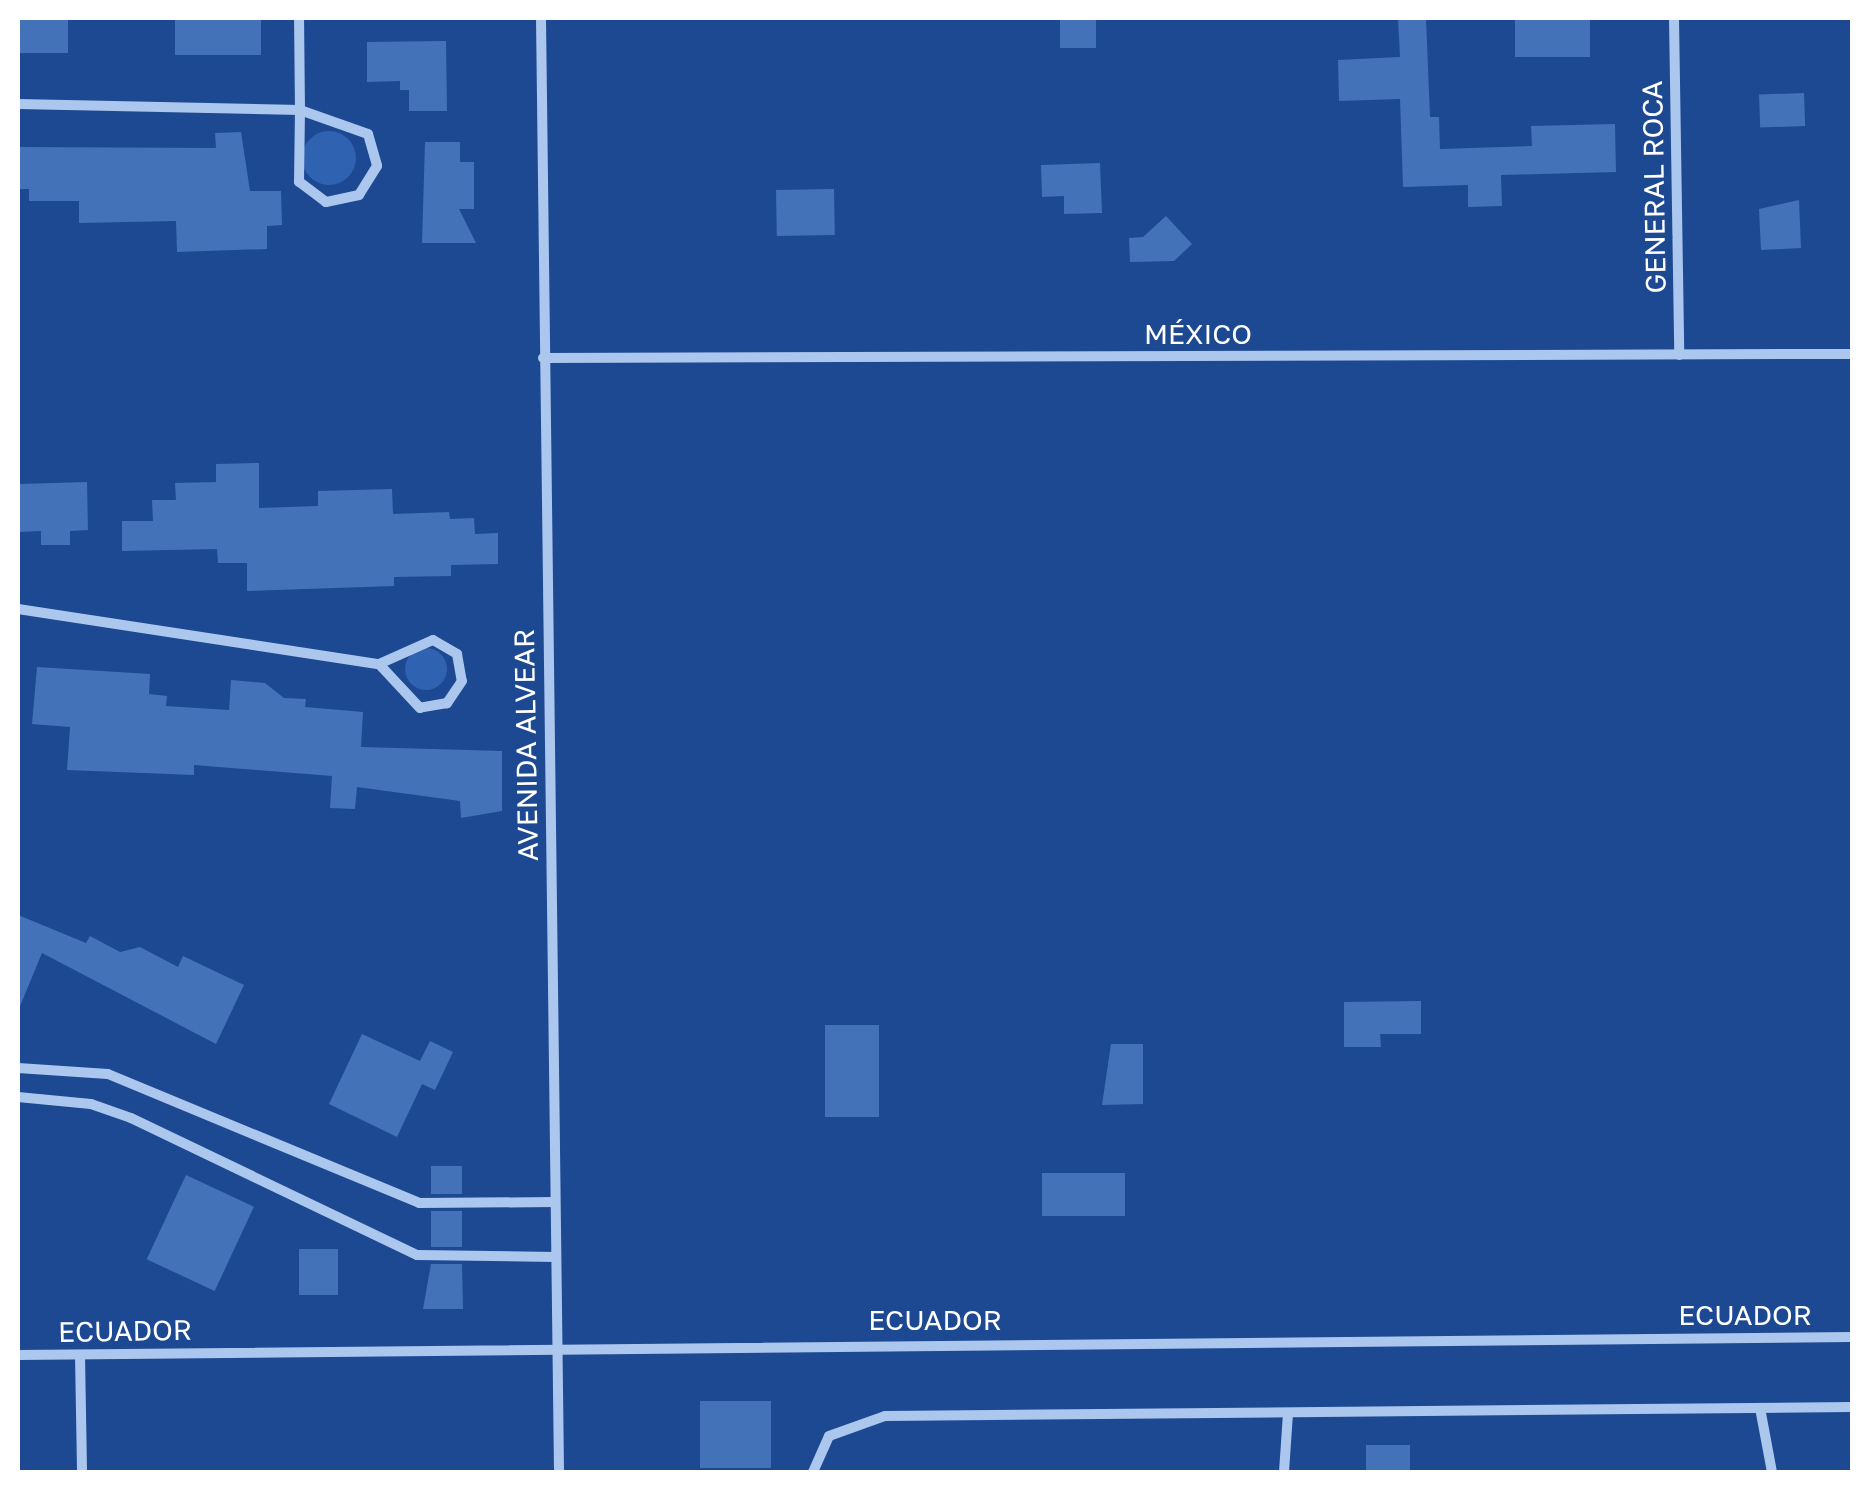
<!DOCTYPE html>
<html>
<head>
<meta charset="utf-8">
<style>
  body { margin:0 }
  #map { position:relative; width:1870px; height:1490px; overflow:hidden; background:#1c4992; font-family:"Golos Text",sans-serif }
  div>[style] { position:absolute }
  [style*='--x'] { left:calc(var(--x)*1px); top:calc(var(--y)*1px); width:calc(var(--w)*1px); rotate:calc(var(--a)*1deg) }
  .green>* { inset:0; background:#2f62b0 }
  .round { border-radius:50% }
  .building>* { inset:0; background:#4472b9; transform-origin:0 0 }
  .minor>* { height:10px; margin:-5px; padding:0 5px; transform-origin:5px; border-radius:5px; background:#acc7ee }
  span { translate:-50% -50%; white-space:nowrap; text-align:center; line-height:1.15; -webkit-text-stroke:8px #1c4992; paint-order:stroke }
  .street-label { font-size:28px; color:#fff }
  .frame { position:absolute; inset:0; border:20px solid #fff; pointer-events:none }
</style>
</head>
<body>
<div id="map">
  <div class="green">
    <i class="round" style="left:302px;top:131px;width:54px;height:54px"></i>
    <i class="round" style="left:405px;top:648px;width:42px;height:42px"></i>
  </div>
  <div class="building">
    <i style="left:18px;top:18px;width:50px;height:35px"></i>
    <i style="left:175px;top:18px;width:86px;height:37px"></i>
    <i style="left:1060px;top:18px;width:36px;height:30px"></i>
    <i style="clip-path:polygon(1398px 18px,1426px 18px,1430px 117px,1439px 117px,1440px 149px,1532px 146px,1531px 126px,1615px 124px,1616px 172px,1501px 175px,1502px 206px,1468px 207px,1468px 185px,1403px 187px,1400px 99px,1339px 101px,1338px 60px,1400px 57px)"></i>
    <i style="left:1515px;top:18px;width:75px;height:39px"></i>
    <i style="clip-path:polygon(446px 41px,447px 111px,409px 111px,409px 90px,400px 90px,400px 81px,367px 82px,367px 42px)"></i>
    <i style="left:1804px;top:93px;width:33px;height:45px;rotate:88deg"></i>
    <i style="clip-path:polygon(241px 132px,250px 191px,281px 191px,282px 225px,267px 226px,267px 249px,177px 252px,176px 221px,79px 223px,79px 201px,29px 201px,29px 189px,18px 189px,18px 147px,216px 148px,215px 133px)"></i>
    <i style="clip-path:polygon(425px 142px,460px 142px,460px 162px,474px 162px,474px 209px,459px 209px,476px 243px,422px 243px)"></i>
    <i style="clip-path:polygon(1100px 163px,1102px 213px,1064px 214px,1064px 196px,1042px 197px,1041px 165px)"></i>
    <i style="left:834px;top:189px;width:46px;height:58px;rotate:89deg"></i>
    <i style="clip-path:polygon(1799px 200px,1801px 248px,1761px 250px,1759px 209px)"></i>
    <i style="clip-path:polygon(1166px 216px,1192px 244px,1174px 261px,1130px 262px,1129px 238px,1143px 237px)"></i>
    <i style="clip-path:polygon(259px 463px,259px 508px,318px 506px,318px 491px,392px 489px,393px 514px,449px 512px,450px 519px,474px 518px,475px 534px,498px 533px,498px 564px,451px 565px,451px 576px,394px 577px,394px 586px,247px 591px,247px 563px,218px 563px,217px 549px,122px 551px,122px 521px,153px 521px,152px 500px,176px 500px,175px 483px,216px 482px,216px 464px)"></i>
    <i style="clip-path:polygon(87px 482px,88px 530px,70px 531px,70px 545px,41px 545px,41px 531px,18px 532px,18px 484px)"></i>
    <i style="clip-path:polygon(37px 667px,150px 674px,149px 694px,167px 696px,166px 706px,229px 710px,231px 680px,265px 683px,284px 698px,306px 699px,305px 707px,363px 712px,361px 747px,502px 751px,502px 811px,461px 818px,460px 801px,357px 787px,355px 809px,330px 808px,332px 776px,194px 765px,194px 775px,67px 770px,70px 727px,32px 724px)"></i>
    <i style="clip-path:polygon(18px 915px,86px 943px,90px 936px,120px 952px,140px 947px,178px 967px,183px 956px,244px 985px,216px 1044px,42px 953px,18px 1011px)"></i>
    <i style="clip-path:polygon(1421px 1001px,1421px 1034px,1380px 1034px,1381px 1047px,1344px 1047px,1344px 1002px)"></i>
    <i style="left:825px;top:1025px;width:54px;height:92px"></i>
    <i style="clip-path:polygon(362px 1034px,420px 1061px,430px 1041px,453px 1052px,435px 1090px,422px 1084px,397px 1137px,329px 1104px)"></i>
    <i style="clip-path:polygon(1111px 1044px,1143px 1044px,1143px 1104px,1102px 1105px)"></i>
    <i style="left:462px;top:1166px;width:28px;height:31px;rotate:90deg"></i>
    <i style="left:1042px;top:1173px;width:83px;height:43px"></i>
    <i style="left:186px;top:1175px;width:75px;height:93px;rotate:25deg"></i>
    <i style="left:462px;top:1211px;width:36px;height:31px;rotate:90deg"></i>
    <i style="left:338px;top:1249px;width:46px;height:39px;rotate:90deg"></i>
    <i style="clip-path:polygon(431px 1264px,462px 1264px,463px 1309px,423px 1309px)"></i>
    <i style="left:700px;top:1401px;width:71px;height:67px"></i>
    <i style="left:1366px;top:1445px;width:44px;height:27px"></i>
  </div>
  <div class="minor">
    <i style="--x:541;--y:18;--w:1454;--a:89.29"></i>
    <i style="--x:1674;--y:18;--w:337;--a:89.1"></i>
    <i style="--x:18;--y:104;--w:282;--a:1.2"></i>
    <i style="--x:300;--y:110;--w:92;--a:-90.6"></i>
    <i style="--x:300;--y:110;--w:72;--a:19.4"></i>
    <i style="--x:368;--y:134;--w:33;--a:74"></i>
    <i style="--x:377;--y:166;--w:34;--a:122"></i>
    <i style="--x:359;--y:195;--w:34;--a:168"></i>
    <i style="--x:326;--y:202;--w:34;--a:-143"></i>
    <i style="--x:299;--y:182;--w:72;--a:-89.2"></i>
    <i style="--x:543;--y:358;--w:1309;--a:-0.18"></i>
    <i style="--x:18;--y:609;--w:365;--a:8.7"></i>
    <i style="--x:379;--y:664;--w:59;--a:-24"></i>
    <i style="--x:433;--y:640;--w:28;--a:30"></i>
    <i style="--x:457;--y:654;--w:27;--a:80"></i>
    <i style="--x:462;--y:681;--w:27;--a:124"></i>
    <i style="--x:447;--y:703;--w:27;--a:170"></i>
    <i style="--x:420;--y:708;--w:60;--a:-133"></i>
    <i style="--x:18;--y:1068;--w:90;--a:3.8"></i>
    <i style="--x:108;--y:1074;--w:337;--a:22.5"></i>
    <i style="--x:419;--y:1203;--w:136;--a:-0.4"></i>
    <i style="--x:18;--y:1097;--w:73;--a:5.5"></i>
    <i style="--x:91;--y:1104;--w:42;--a:19.3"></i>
    <i style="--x:131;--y:1118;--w:317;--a:25.6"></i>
    <i style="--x:417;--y:1255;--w:138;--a:0.8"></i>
    <i style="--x:18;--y:1355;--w:1834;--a:-0.56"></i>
    <i style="--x:80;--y:1355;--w:117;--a:89"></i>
    <i style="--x:1760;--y:1408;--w:65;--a:79.4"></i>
    <i style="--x:813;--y:1472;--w:39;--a:-66"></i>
    <i style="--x:829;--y:1436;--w:59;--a:-19.7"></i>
    <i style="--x:885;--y:1416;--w:967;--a:-0.53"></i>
    <i style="--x:1284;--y:1472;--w:59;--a:-86.1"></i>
  </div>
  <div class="street-label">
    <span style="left:1654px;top:187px;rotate:-91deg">GENERAL ROCA</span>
    <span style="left:1198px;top:334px">MÉXICO</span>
    <span style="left:526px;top:745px;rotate:-91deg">AVENIDA ALVEAR</span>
    <span style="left:1745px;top:1315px">ECUADOR</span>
    <span style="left:935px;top:1320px">ECUADOR</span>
    <span style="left:125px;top:1331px;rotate:-1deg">ECUADOR</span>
  </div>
  <div class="frame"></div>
</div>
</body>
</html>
